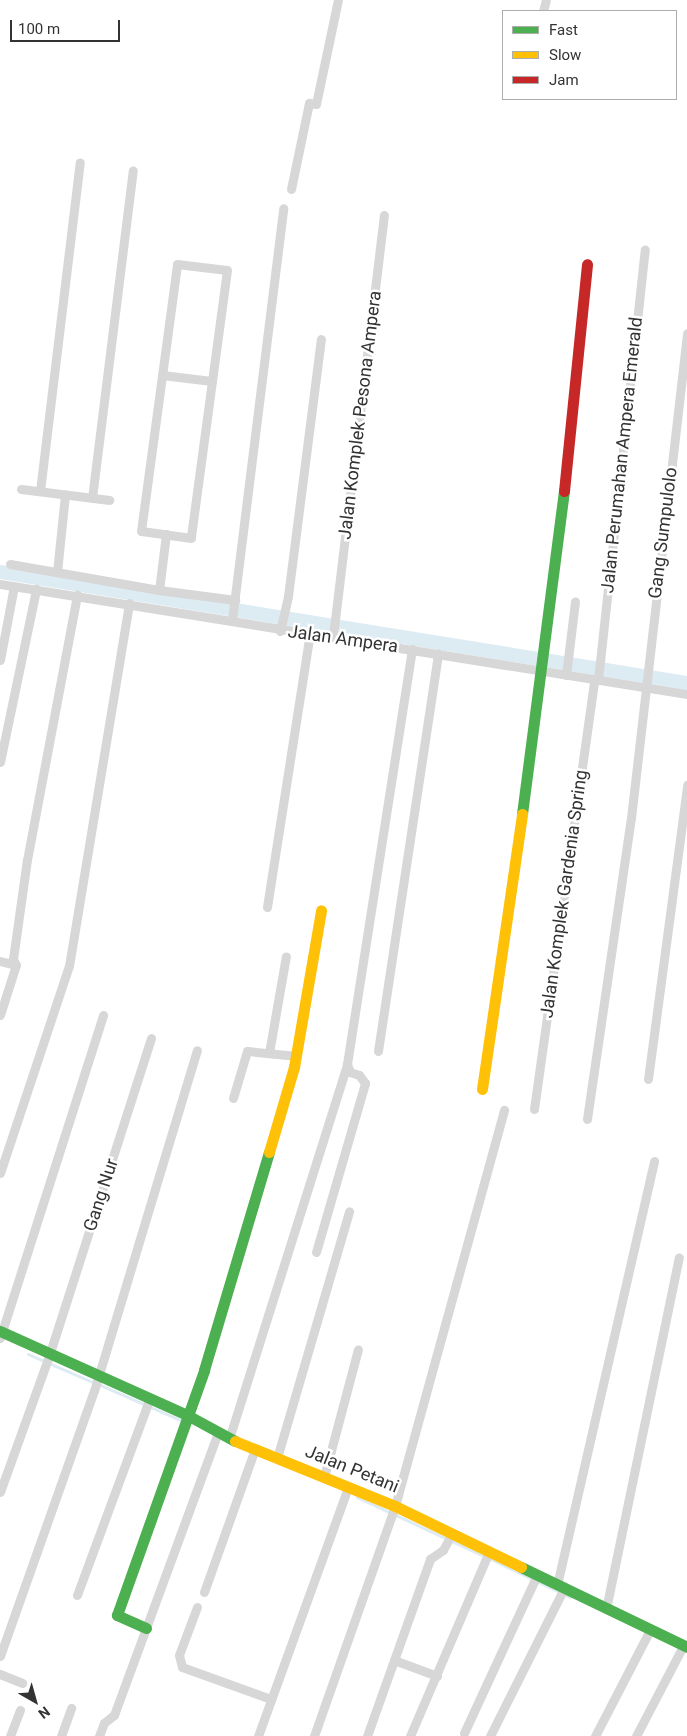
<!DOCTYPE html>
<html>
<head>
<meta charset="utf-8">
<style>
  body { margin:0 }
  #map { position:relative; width:687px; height:1736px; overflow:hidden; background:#fff; font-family:Roboto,sans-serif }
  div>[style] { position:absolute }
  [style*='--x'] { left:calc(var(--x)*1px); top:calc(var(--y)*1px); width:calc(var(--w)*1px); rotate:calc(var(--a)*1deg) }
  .stream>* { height:2.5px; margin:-1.25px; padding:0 1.25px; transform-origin:1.25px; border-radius:1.25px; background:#ddebf3 }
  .river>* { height:14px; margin:-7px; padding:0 7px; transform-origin:7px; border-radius:7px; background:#ddebf3 }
  .street>* { height:9px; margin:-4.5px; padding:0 4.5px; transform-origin:4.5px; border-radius:4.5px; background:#d7d7d7 }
  .fast>* { height:11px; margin:-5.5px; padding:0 5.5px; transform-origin:5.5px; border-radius:5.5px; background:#4caf50 }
  .slow>* { height:11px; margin:-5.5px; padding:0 5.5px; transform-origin:5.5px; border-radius:5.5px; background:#ffc107 }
  .jam>* { height:11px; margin:-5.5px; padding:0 5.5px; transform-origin:5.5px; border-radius:5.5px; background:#c62828 }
  span { translate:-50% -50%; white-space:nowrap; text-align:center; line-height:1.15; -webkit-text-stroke:5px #fff; paint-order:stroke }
  .street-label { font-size:18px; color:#333 }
  .legend { position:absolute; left:502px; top:10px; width:175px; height:90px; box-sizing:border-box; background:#fff; border:1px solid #adadad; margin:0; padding:6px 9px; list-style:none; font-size:15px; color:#333 }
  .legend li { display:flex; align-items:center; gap:10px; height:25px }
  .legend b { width:25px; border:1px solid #adadad }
  .north { position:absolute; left:10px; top:1676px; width:50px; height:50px; -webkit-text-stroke:4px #fff; paint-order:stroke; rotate:142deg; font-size:14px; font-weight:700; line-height:20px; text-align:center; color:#333 }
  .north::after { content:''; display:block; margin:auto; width:18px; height:22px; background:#333; clip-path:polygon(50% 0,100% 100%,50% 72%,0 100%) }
  .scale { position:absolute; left:10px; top:20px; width:110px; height:22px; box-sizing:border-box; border:2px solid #333; border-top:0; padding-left:6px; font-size:15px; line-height:18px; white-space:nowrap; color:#333; -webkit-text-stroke:4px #fff; paint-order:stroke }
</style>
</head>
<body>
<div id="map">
  <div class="stream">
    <i style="--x:28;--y:1354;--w:71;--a:23.3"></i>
    <i style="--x:98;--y:1384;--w:93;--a:23.5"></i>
    <i style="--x:357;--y:1497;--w:140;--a:24.9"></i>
    <i style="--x:489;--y:1558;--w:90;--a:25.7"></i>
  </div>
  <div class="river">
    <i style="--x:0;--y:572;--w:696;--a:9.18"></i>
  </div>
  <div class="street">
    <i style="--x:543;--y:11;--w:11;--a:-75"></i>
    <i style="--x:291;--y:189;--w:88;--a:-78.2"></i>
    <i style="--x:309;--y:103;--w:7;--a:8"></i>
    <i style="--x:316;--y:104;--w:106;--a:-78.1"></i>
    <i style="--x:177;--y:264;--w:50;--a:6.8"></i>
    <i style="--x:227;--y:270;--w:270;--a:97.7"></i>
    <i style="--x:191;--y:538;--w:50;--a:-172"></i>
    <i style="--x:141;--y:531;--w:269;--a:-82.3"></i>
    <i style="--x:162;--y:375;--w:50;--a:6.8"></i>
    <i style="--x:21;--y:489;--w:89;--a:7.1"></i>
    <i style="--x:40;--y:491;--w:331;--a:-83.1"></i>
    <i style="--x:92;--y:498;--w:330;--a:-82.9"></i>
    <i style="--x:166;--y:534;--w:56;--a:97.1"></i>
    <i style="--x:159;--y:590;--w:77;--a:7.5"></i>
    <i style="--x:10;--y:564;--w:151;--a:9.9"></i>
    <i style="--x:57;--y:572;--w:78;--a:-84.1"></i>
    <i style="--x:0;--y:584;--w:696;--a:9.1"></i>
    <i style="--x:232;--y:620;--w:415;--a:-82.9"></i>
    <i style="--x:280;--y:631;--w:36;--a:-77"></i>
    <i style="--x:288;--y:596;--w:259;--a:-82.7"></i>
    <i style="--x:333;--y:636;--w:424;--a:-83.1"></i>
    <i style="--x:0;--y:660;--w:75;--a:-79.3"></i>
    <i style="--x:566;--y:675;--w:74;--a:-83"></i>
    <i style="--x:598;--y:680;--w:433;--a:-83.8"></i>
    <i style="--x:0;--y:762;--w:177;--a:-78.2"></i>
    <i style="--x:267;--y:907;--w:277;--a:-81.1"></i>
    <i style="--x:0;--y:961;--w:16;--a:14"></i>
    <i style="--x:0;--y:1015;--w:52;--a:-72.3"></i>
    <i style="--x:16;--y:965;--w:7;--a:-117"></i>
    <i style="--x:13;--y:959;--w:100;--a:-82"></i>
    <i style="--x:27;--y:860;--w:270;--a:-79.3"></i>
    <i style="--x:378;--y:1051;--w:402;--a:-81.4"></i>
    <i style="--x:269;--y:1053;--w:98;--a:-80.1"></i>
    <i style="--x:648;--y:1079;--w:297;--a:-82.4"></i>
    <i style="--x:233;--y:1098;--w:49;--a:-73.4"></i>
    <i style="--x:247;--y:1051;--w:50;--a:5.7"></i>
    <i style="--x:534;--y:1109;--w:433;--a:-82"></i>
    <i style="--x:587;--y:1119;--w:304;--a:-81.7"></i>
    <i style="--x:631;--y:818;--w:488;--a:-83.4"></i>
    <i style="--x:0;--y:1173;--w:218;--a:-71.6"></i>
    <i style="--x:69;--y:966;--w:368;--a:-80.6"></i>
    <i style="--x:316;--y:1252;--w:176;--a:-73.8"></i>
    <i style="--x:365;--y:1083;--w:10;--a:-127"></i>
    <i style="--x:359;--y:1075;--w:9;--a:-162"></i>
    <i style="--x:350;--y:1072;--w:9;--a:-111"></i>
    <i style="--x:347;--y:1064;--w:420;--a:-81.1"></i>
    <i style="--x:0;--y:1338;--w:339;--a:-72.3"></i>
    <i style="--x:229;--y:1439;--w:393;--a:-72.5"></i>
    <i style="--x:277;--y:1458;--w:257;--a:-73.7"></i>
    <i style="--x:324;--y:1477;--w:132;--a:-75.1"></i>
    <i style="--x:0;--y:1492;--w:141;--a:-70.2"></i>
    <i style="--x:48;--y:1359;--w:337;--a:-72.2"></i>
    <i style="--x:395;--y:1506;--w:411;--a:-74.6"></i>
    <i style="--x:557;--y:1585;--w:435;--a:-77.1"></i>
    <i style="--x:204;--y:1592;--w:152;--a:-70.4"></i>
    <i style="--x:77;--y:1595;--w:208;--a:-69.7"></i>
    <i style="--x:197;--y:1607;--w:51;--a:110.6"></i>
    <i style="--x:179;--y:1655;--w:12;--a:76"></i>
    <i style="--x:182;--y:1667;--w:95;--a:19.8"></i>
    <i style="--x:606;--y:1609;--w:359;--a:-78.3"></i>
    <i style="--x:0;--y:1656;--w:281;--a:-70.5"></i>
    <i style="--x:94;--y:1391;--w:356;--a:-73.2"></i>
    <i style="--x:394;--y:1660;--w:46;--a:20.4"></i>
    <i style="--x:0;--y:1674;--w:24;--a:22"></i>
    <i style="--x:464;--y:1733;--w:174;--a:-65.2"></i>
    <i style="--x:10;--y:1736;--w:28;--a:-69"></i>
    <i style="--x:61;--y:1736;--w:30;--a:-70"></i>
    <i style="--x:99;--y:1736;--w:14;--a:-69"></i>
    <i style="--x:104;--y:1723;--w:13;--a:-39"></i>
    <i style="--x:114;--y:1715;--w:301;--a:-69.8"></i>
    <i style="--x:258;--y:1736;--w:265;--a:-70.1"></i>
    <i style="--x:314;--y:1736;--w:241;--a:-70.6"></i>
    <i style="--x:367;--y:1736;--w:188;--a:-70.4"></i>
    <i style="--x:430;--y:1559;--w:16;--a:-35"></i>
    <i style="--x:443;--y:1550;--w:19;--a:-62"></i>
    <i style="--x:410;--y:1736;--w:200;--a:-66.8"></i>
    <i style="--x:490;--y:1736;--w:165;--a:-63.4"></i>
    <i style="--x:595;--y:1736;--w:119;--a:-62.6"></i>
    <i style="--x:636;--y:1736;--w:102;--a:-62.4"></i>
  </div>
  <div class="fast">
    <i style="--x:522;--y:814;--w:326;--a:-82.6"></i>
    <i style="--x:0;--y:1331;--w:207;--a:24.2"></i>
    <i style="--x:189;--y:1416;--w:52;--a:28.5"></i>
    <i style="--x:521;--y:1567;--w:184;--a:25.7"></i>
    <i style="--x:146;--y:1628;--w:32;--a:-156"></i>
    <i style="--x:117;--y:1615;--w:260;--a:-70.4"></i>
    <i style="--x:204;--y:1370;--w:227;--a:-73.4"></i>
  </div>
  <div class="slow">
    <i style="--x:482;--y:1089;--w:278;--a:-81.7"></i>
    <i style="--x:269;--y:1152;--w:89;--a:-73.6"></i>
    <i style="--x:294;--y:1067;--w:159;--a:-80.2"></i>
    <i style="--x:235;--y:1441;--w:173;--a:22.1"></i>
    <i style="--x:395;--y:1506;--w:140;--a:25.8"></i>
  </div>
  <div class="jam">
    <i style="--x:564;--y:491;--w:228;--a:-84.2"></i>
  </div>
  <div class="street-label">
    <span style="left:360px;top:415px;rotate:-83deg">Jalan Komplek Pesona Ampera</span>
    <span style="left:622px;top:455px;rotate:-84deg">Jalan Perumahan Ampera Emerald</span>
    <span style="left:663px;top:533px;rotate:-83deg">Gang Sumpulolo</span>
    <span style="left:343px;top:639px;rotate:8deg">Jalan Ampera</span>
    <span style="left:564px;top:894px;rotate:-82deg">Jalan Komplek Gardenia Spring</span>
    <span style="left:101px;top:1195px;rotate:-72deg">Gang Nur</span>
    <span style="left:352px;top:1469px;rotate:22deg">Jalan Petani</span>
  </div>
  <ul class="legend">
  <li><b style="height:6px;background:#4caf50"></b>Fast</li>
  <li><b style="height:6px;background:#ffc107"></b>Slow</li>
  <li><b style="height:6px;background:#c62828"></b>Jam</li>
  </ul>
  <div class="north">N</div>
  <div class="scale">100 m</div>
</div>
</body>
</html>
